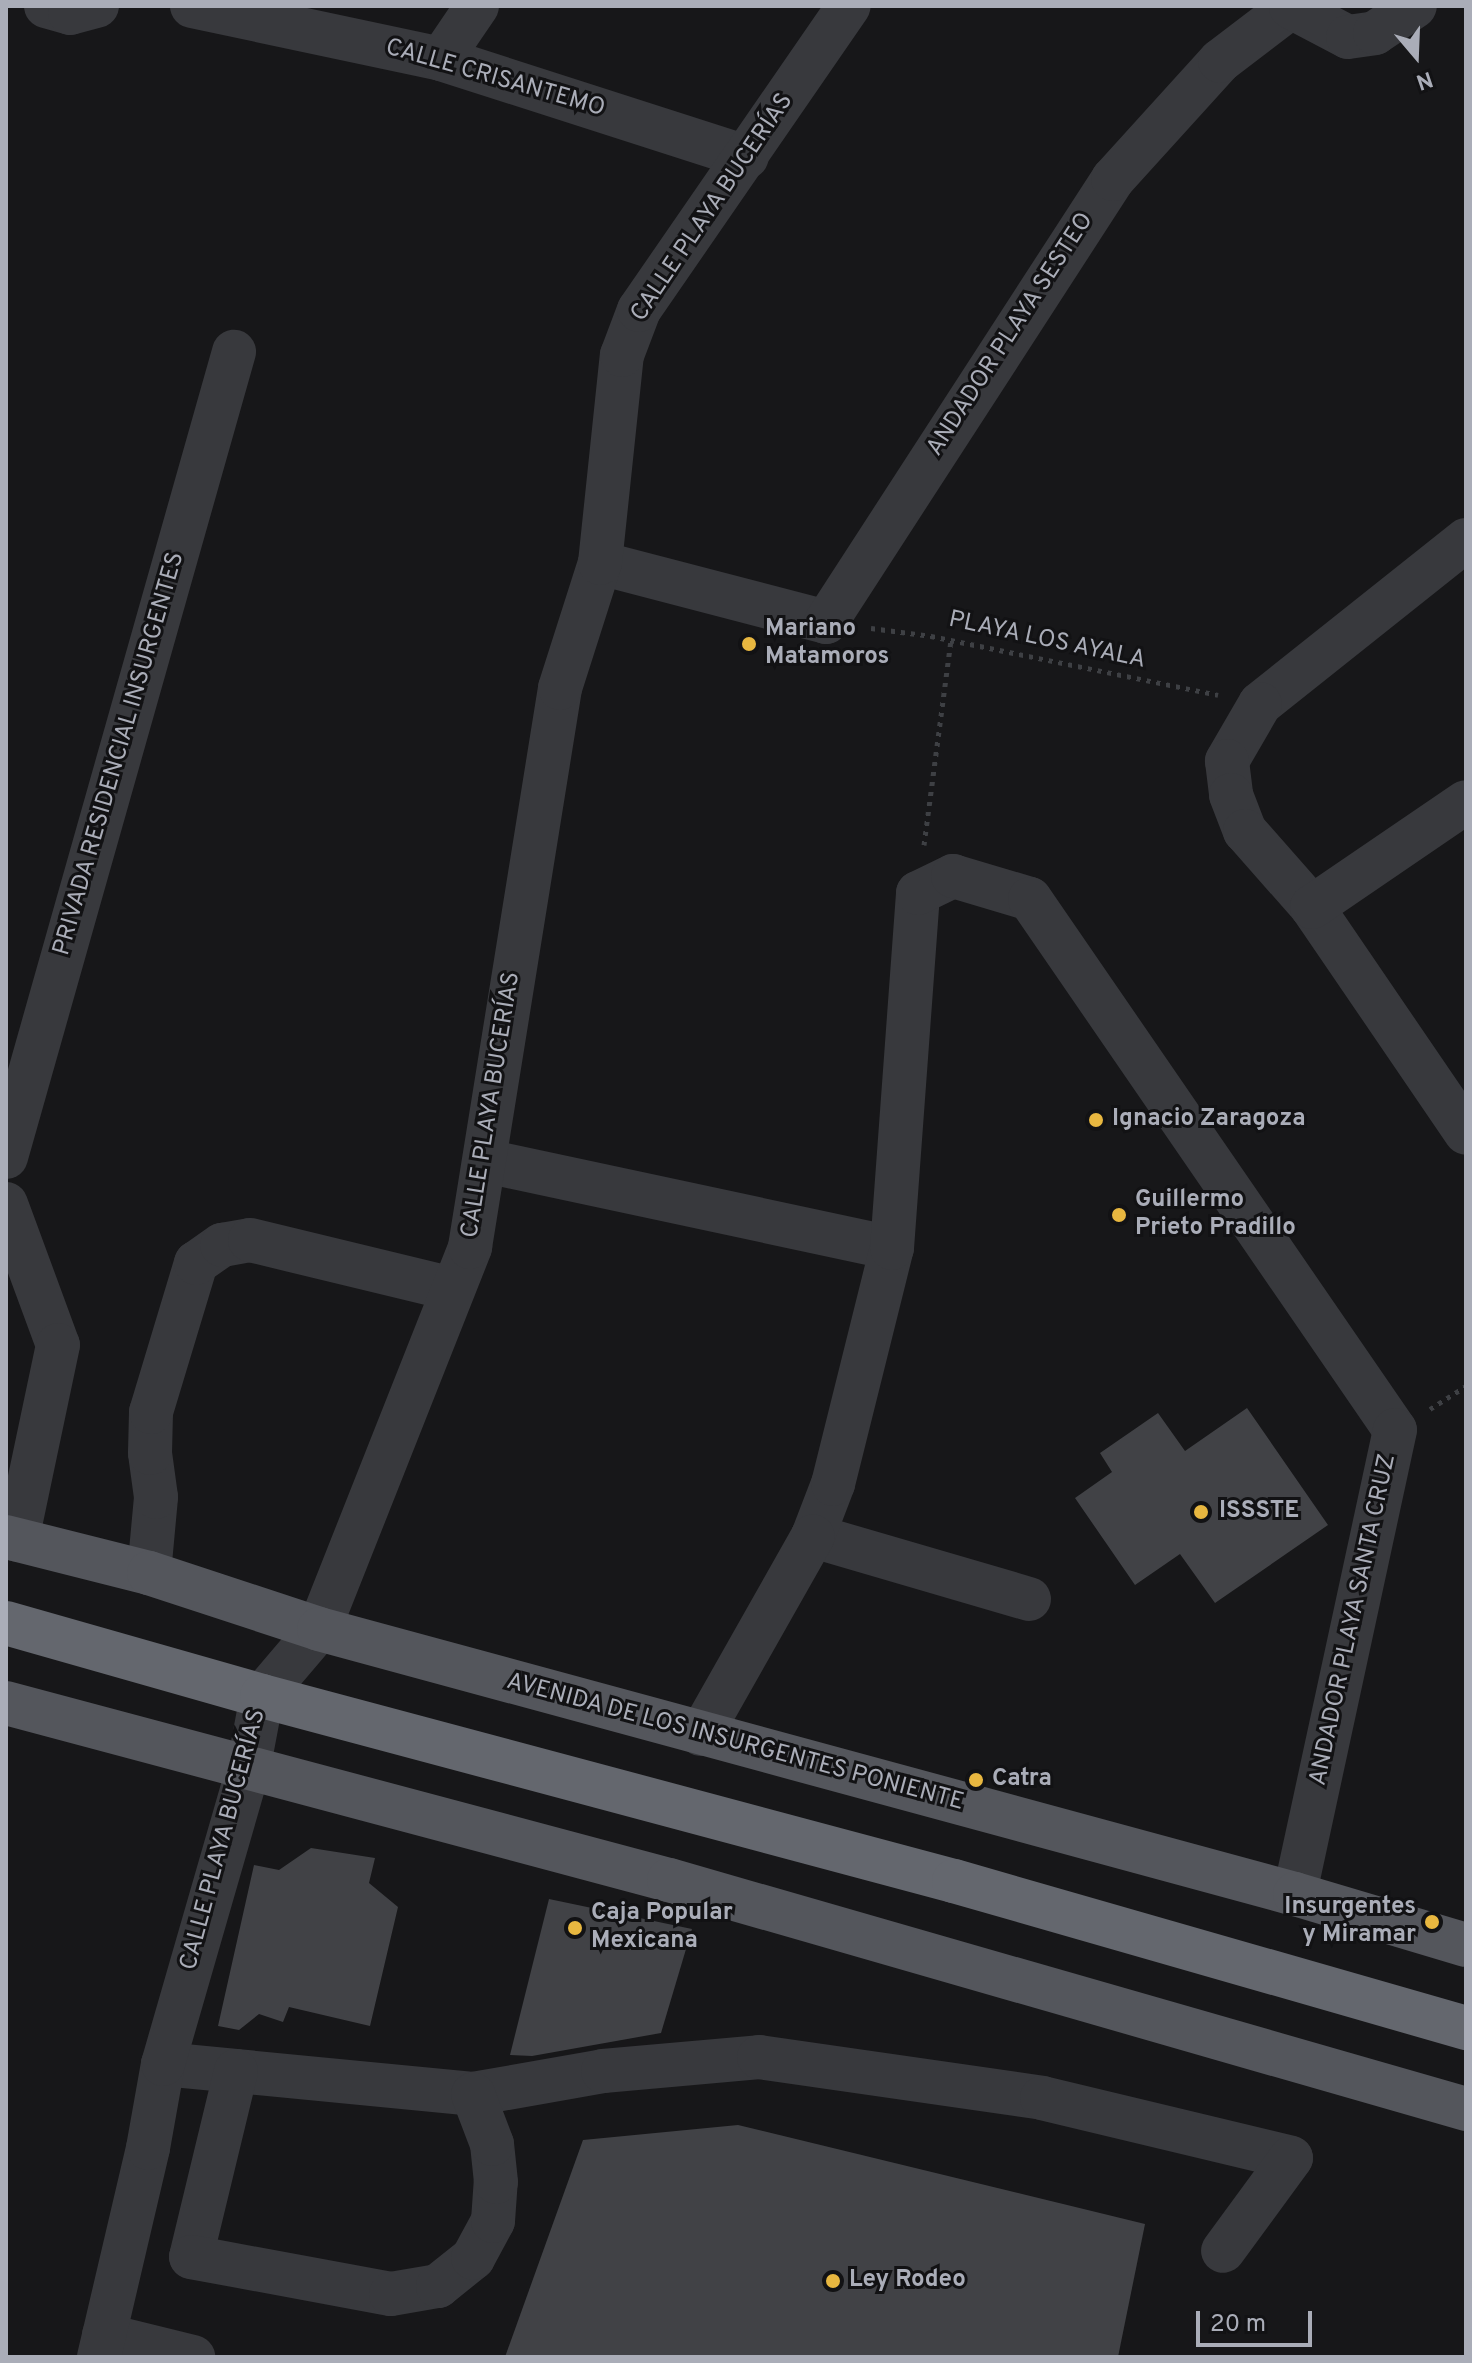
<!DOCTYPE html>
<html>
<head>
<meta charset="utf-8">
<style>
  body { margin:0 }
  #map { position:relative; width:1472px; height:2363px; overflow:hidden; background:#171719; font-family:Overpass,sans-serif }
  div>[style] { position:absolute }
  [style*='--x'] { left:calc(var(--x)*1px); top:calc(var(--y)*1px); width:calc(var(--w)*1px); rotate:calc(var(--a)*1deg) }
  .building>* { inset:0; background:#414246 }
  .path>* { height:5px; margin-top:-2.5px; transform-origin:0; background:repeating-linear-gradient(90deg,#3e4044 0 4px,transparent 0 10px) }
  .minor>* { height:44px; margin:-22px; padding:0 22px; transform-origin:22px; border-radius:22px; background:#38393d }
  .major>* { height:44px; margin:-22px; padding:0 22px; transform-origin:22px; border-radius:22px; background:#54565c }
  .highway>* { height:44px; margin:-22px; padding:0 22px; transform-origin:22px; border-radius:22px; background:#64676e }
  .dots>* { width:22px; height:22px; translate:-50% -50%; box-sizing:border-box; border:4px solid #121214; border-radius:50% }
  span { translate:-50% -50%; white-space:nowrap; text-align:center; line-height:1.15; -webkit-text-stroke:6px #121214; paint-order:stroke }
  .street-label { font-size:24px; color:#aaadb8 }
  .poi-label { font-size:24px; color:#aaadb8; font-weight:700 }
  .left { translate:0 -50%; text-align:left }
  .right { translate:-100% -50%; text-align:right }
  .frame { position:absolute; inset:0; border:8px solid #aaadb8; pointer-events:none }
  .north { position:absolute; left:1376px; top:16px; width:80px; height:80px; -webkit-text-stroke:6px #121214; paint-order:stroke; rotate:161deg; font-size:22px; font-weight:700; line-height:32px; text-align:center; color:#aaadb8 }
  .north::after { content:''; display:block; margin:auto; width:28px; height:36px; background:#aaadb8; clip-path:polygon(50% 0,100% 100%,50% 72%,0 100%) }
  .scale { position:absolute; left:1196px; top:2311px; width:116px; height:36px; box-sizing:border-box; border:4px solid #aaadb8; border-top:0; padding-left:10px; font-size:24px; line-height:28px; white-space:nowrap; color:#aaadb8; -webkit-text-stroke:6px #121214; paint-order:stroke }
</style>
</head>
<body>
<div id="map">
  <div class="building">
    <i style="clip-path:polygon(1247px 1408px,1328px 1525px,1215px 1603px,1180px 1554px,1135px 1585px,1075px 1498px,1112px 1472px,1100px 1453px,1158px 1413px,1185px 1451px)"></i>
    <i style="clip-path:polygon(311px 1848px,375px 1858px,369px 1883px,398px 1907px,370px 2026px,289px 2007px,283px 2022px,259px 2014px,239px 2030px,218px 2026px,254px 1865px,279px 1870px)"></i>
    <i style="clip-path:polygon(549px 1899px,692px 1929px,661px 2033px,532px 2056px,510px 2055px)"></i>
    <i style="clip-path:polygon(738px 2125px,1145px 2224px,1118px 2357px,505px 2357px,583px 2140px)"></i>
  </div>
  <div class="path">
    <i style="--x:871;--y:628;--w:61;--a:7.6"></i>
    <i style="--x:931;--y:636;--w:293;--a:11.6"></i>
    <i style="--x:924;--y:845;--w:207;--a:-82.5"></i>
    <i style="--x:1430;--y:1409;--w:43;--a:-32.6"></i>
  </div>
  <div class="minor">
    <i style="--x:46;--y:6;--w:25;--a:16"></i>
    <i style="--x:70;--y:13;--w:28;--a:-15"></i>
    <i style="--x:192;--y:6;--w:255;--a:12"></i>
    <i style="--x:441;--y:59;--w:321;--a:17.8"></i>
    <i style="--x:441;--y:59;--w:64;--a:-55.8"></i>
    <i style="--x:1466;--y:540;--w:263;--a:141.5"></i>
    <i style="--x:1260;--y:704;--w:66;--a:120.1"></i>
    <i style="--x:1227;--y:761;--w:34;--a:83"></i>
    <i style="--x:1231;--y:795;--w:39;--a:69"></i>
    <i style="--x:1245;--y:831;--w:101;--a:48.6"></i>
    <i style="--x:1312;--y:907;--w:273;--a:55.7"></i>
    <i style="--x:600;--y:563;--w:234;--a:14.6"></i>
    <i style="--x:826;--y:622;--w:528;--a:-57.06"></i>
    <i style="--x:1113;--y:179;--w:159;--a:-47.8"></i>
    <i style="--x:1220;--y:61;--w:89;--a:-37.3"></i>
    <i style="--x:1291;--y:7;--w:64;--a:27.8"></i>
    <i style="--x:1348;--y:37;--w:27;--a:-8"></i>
    <i style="--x:1375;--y:33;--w:48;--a:-34"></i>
    <i style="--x:1312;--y:907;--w:186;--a:-34.3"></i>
    <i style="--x:6;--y:1157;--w:837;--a:-74.19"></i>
    <i style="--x:486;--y:1161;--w:415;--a:12.1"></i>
    <i style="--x:6;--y:1204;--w:150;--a:69.8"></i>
    <i style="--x:58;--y:1345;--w:199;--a:101.9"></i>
    <i style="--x:149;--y:1573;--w:76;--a:-84.7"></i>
    <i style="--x:156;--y:1497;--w:44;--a:-97.8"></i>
    <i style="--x:150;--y:1453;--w:41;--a:-88.6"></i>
    <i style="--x:151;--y:1412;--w:156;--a:-73.2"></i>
    <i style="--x:196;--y:1263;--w:32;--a:-35"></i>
    <i style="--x:222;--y:1245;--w:28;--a:-10"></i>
    <i style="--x:250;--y:1240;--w:209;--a:13.6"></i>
    <i style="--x:1029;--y:1599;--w:225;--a:-163.7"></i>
    <i style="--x:813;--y:1536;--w:56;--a:-69"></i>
    <i style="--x:833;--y:1484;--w:243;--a:-76"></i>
    <i style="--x:892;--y:1248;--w:356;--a:-85.8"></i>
    <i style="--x:918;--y:893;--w:39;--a:-26"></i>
    <i style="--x:953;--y:876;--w:80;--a:16.6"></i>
    <i style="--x:1030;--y:899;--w:644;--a:55.5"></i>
    <i style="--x:1395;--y:1430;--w:475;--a:102.2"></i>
    <i style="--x:701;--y:1734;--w:227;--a:-60.5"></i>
    <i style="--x:163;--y:2064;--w:311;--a:5.5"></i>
    <i style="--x:473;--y:2094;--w:132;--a:-10"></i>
    <i style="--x:603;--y:2071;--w:157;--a:-5.1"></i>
    <i style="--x:759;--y:2057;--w:286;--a:8.2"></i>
    <i style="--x:1042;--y:2098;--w:256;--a:13.5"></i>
    <i style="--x:1291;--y:2158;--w:115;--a:126.2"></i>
    <i style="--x:236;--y:2071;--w:191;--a:103.6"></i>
    <i style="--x:191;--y:2257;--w:203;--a:10.5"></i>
    <i style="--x:391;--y:2294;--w:48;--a:-9.7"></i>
    <i style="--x:438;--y:2286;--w:45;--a:-38.7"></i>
    <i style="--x:473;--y:2258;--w:42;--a:-61.6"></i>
    <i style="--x:493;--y:2221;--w:39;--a:-86"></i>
    <i style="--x:496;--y:2182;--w:38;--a:-96"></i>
    <i style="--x:492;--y:2144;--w:53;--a:-110.8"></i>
    <i style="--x:104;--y:2335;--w:92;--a:13.9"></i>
    <i style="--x:99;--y:2357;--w:215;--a:-76.8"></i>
    <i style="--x:148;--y:2148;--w:85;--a:-79.9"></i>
    <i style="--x:163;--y:2064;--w:306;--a:-73.9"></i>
    <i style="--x:248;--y:1770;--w:75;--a:-79.3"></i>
    <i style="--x:262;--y:1696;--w:88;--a:-49.6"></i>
    <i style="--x:319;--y:1629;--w:411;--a:-68.4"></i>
    <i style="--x:470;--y:1247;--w:566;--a:-80.85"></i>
    <i style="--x:560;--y:688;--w:131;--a:-72.3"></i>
    <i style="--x:600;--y:563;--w:209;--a:-84"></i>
    <i style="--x:622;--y:355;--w:48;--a:-69.3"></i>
    <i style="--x:639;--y:310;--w:369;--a:-55.4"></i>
  </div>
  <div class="major">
    <i style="--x:6;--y:1537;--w:147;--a:14.1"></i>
    <i style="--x:149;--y:1573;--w:179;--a:18.2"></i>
    <i style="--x:319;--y:1629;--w:1011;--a:15.19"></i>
    <i style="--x:1295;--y:1894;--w:178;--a:16.6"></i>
    <i style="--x:6;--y:1703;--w:686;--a:14.95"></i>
    <i style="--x:669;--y:1880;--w:829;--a:16.03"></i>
  </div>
  <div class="highway">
    <i style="--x:6;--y:1623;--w:266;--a:15.9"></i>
    <i style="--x:262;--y:1696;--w:716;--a:14.97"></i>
    <i style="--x:954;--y:1881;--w:533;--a:16.02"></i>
  </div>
  <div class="dots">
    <i style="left:749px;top:644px;background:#e8b740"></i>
    <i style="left:1096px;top:1120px;background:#e8b740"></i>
    <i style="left:1119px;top:1215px;background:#e8b740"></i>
    <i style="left:1201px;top:1512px;background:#e8b740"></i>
    <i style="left:976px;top:1780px;background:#e8b740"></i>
    <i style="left:1432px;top:1922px;background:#e8b740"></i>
    <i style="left:575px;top:1928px;background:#e8b740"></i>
    <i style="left:833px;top:2281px;background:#e8b740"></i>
  </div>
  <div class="street-label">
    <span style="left:495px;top:79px;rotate:16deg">CALLE CRISANTEMO</span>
    <span style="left:713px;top:208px;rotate:-56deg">CALLE PLAYA BUCERÍAS</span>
    <span style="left:1011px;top:335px;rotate:-57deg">ANDADOR PLAYA SESTEO</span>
    <span style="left:1047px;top:641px;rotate:12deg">PLAYA LOS AYALA</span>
    <span style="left:120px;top:754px;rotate:-74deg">PRIVADA RESIDENCIAL INSURGENTES</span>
    <span style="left:492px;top:1105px;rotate:-81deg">CALLE PLAYA BUCERÍAS</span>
    <span style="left:1354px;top:1620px;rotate:-78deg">ANDADOR PLAYA SANTA CRUZ</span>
    <span style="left:735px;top:1743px;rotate:15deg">AVENIDA DE LOS INSURGENTES PONIENTE</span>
    <span style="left:224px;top:1840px;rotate:-75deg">CALLE PLAYA BUCERÍAS</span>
  </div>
  <div class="poi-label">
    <span class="left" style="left:765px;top:644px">Mariano<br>Matamoros</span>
    <span class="left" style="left:1112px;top:1120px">Ignacio Zaragoza</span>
    <span class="left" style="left:1135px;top:1215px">Guillermo<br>Prieto Pradillo</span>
    <span class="left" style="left:1219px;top:1512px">ISSSTE</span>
    <span class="left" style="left:992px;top:1780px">Catra</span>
    <span class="right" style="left:1416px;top:1922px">Insurgentes<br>y Miramar</span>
    <span class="left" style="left:591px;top:1928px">Caja Popular<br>Mexicana</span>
    <span class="left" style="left:849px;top:2281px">Ley Rodeo</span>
  </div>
  <div class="frame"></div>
  <div class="north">N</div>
  <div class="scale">20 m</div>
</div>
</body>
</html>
